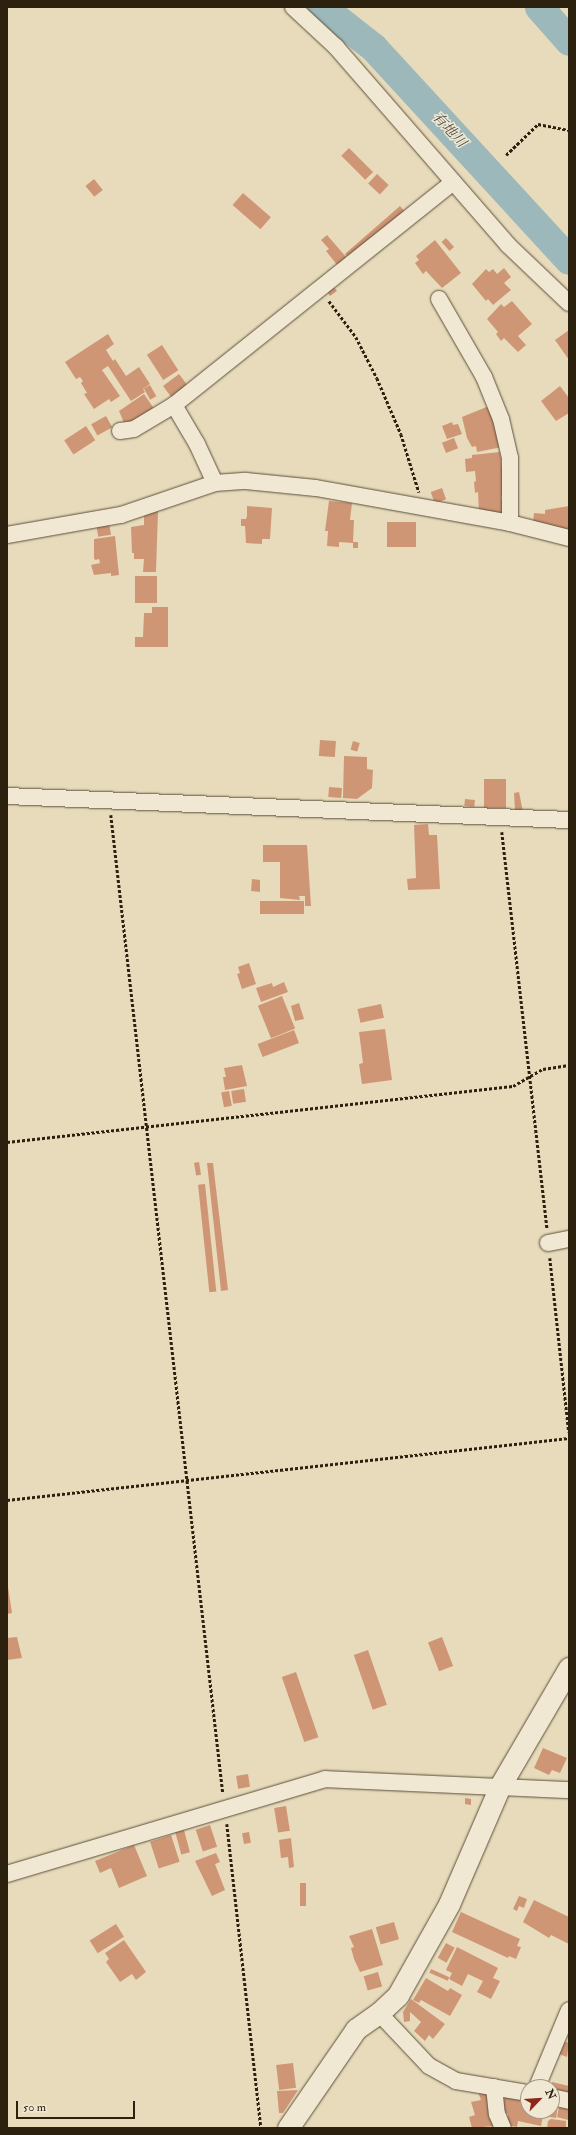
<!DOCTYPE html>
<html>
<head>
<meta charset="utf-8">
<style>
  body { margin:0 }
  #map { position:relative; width:576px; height:2135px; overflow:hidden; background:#e8dbbb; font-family:"IM FELL Double Pica","Noto Serif JP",serif }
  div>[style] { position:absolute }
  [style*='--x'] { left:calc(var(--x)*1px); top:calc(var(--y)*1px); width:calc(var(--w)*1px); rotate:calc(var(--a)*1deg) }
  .river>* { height:29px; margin:-14.5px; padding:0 14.5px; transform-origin:14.5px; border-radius:14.5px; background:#9cb8bb }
  .building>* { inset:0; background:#cf9676; transform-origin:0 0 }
  .path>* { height:2.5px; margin-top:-1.25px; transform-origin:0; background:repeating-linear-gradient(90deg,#2c200f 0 3px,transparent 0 5px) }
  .roads { filter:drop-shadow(0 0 1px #5b4f3a) drop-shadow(0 0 1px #5b4f3a) }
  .minor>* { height:16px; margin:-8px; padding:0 8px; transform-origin:8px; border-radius:8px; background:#f0e8d3 }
  .tertiary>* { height:21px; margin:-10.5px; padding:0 10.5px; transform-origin:10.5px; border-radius:10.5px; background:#f0e8d3 }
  span { translate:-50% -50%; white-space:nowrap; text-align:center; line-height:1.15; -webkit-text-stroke:3px #f0e8d3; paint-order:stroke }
  .water-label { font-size:14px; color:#4e4e43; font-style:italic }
  .frame { position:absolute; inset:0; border:8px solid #2c200f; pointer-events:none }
  .north { position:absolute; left:520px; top:2079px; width:40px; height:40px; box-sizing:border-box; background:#f0e8d3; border:1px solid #a29885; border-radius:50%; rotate:65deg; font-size:11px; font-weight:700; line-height:16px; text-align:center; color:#2c200f }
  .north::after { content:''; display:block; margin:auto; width:14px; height:18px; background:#8f2418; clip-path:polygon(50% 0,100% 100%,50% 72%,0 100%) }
  .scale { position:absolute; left:16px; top:2101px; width:119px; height:18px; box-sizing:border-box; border:2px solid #2c200f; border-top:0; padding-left:5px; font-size:12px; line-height:14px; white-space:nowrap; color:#2c200f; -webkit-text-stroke:3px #f0e8d3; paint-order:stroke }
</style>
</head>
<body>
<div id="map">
  <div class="river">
    <i style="--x:322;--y:7;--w:65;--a:38.1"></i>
    <i style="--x:373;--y:47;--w:289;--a:47.4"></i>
    <i style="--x:539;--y:7;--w:45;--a:48.6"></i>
  </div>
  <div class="building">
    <i style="left:349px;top:148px;width:34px;height:11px;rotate:45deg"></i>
    <i style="left:377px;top:174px;width:16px;height:13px;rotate:43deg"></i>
    <i style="left:94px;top:179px;width:14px;height:11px;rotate:51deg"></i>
    <i style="left:243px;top:193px;width:37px;height:16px;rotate:41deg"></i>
    <i style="left:400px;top:206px;width:9px;height:73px;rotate:49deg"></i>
    <i style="clip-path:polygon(327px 235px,347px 258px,338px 266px,326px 251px,329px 249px,321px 240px)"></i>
    <i style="left:446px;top:238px;width:12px;height:6px;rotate:48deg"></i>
    <i style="clip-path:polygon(435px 240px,461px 273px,442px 288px,426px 271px,423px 274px,415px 263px,419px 260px,416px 256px)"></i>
    <i style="clip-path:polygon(504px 268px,511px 277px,504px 283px,511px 290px,493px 305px,488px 299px,486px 301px,472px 284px,486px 269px,489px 272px,493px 269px,497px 274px)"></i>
    <i style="clip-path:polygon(332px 285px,337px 291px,330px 296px,326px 290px)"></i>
    <i style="clip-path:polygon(512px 301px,532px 324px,518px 336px,526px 345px,518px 352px,504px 338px,501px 341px,496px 334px,498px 332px,487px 319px,501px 304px,504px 307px)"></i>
    <i style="clip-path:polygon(569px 330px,569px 360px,555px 340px)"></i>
    <i style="clip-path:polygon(108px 334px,114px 344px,106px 350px,113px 361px,115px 359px,126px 376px,139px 367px,150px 384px,143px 389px,145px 392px,131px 401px,108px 366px,102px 370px,120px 396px,111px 402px,109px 399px,94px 409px,84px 394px,87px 393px,81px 383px,83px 381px,80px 377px,76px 379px,65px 362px)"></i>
    <i style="left:162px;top:345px;width:30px;height:18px;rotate:57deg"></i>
    <i style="left:179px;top:374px;width:15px;height:20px;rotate:53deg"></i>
    <i style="left:150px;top:385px;width:13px;height:7px;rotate:61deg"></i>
    <i style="clip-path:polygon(560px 386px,569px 398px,569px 413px,556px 421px,541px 401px)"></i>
    <i style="clip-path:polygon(144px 394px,155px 410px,125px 425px,119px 411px)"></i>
    <i style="clip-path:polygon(489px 406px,502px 447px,477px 452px,476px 446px,472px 447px,467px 438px,462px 417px)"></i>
    <i style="left:106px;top:416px;width:13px;height:17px;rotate:61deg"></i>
    <i style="clip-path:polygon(452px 422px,453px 425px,458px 424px,462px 434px,447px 439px,442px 426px)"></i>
    <i style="left:86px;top:426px;width:17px;height:26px;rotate:57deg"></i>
    <i style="left:454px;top:438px;width:11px;height:13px;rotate:68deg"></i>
    <i style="clip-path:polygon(500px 452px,505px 496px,501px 496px,504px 515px,479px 514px,478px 492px,475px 493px,474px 482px,476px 481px,475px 471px,466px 472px,465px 459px,472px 458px,472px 455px)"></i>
    <i style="left:442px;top:488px;width:12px;height:12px;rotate:70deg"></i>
    <i style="clip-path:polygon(329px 501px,352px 503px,350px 520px,354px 520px,353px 543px,339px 542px,339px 547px,327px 546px,328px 531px,325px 531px)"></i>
    <i style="clip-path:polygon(247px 506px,272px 508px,270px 539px,262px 539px,262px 544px,246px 543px,245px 526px,241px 526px,241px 519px,246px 519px,247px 516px)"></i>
    <i style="clip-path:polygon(569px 506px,569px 530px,533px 522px,534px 513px,545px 514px,545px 510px)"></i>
    <i style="clip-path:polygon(158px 511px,156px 572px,143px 572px,144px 559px,134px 559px,134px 553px,132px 553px,131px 527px,144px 525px,144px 515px)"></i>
    <i style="left:109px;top:522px;width:13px;height:13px;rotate:81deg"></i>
    <i style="left:387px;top:522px;width:29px;height:25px"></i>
    <i style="clip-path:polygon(115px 536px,119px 575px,111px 576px,111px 573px,94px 575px,91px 565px,100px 563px,99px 559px,95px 560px,94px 558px,94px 539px)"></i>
    <i style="left:353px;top:542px;width:5px;height:6px"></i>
    <i style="left:135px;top:576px;width:22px;height:27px"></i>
    <i style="clip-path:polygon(152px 607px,168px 607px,168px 647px,135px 647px,135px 637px,143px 637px,144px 613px,152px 613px)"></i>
    <i style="left:320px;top:740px;width:16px;height:16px;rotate:4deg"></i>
    <i style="left:353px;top:741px;width:7px;height:9px;rotate:16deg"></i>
    <i style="clip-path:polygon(344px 756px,367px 757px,367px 769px,373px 770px,372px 788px,357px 799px,343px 798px)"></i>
    <i style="left:484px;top:779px;width:22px;height:29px"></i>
    <i style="left:329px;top:787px;width:13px;height:10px;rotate:4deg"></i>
    <i style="clip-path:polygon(519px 792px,523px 812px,515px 810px,514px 793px)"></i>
    <i style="left:465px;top:799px;width:10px;height:7px;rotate:6deg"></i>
    <i style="clip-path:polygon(428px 824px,429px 835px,437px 835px,440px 889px,408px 890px,407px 879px,416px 878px,414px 825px)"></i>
    <i style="clip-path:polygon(263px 845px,307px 845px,311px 906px,305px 906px,305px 896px,299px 896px,300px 900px,280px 898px,280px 862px,263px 862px)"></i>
    <i style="clip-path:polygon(252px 879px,260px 880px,260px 892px,251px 891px)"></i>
    <i style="left:260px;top:901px;width:44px;height:13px"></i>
    <i style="clip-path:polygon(249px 963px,256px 984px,242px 989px,237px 974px,240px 973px,238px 967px)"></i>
    <i style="clip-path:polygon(284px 982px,288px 992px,261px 1002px,256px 988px,272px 983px,273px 987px)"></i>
    <i style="left:282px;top:996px;width:35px;height:26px;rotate:68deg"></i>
    <i style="clip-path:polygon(299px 1003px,304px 1019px,295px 1021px,291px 1006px)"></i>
    <i style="left:381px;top:1004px;width:14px;height:24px;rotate:78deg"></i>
    <i style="clip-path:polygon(385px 1029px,392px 1080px,362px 1084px,359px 1064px,363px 1063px,359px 1032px)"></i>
    <i style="left:294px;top:1030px;width:14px;height:39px;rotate:69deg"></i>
    <i style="clip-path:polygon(242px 1065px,247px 1086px,225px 1090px,223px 1077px,226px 1077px,224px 1068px)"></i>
    <i style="left:244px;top:1089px;width:13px;height:13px;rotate:81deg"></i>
    <i style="left:229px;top:1091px;width:15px;height:8px;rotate:79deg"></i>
    <i style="left:199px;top:1162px;width:13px;height:5px;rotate:81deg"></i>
    <i style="clip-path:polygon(207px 1163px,213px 1163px,228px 1290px,221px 1291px)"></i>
    <i style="left:205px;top:1184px;width:108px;height:7px;rotate:84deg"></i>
    <i style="clip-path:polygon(7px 1580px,12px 1613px,7px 1614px)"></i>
    <i style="clip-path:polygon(17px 1637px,22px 1658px,7px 1660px,7px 1638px)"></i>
    <i style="left:442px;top:1637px;width:31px;height:15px;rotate:69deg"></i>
    <i style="left:368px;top:1650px;width:58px;height:15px;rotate:71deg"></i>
    <i style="left:296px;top:1672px;width:69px;height:15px;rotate:71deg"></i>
    <i style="clip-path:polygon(543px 1748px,567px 1758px,560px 1773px,552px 1770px,549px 1775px,534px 1768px)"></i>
    <i style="left:248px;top:1774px;width:13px;height:12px;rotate:81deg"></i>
    <i style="clip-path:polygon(465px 1798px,471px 1799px,471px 1805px,465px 1804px)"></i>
    <i style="left:286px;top:1806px;width:25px;height:12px;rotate:81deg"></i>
    <i style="left:210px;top:1825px;width:23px;height:15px;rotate:72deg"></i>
    <i style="left:184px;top:1830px;width:23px;height:9px;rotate:75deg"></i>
    <i style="left:249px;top:1832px;width:11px;height:7px;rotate:80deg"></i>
    <i style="left:171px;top:1835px;width:28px;height:22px;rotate:72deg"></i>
    <i style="clip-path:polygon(291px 1838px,294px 1867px,289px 1868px,288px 1857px,281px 1858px,279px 1840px)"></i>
    <i style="clip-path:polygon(134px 1845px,147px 1876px,119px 1888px,111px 1868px,100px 1873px,95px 1861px)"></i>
    <i style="clip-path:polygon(216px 1853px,220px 1862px,215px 1864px,225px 1890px,212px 1896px,195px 1861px)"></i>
    <i style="left:300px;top:1883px;width:6px;height:23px"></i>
    <i style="clip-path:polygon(519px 1896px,527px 1899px,524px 1908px,519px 1906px,517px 1911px,513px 1909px)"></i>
    <i style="clip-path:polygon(534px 1900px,569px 1917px,569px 1944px,551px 1935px,549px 1938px,523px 1922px)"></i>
    <i style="clip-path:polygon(461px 1912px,520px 1939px,517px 1946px,521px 1947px,516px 1959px,509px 1956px,508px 1958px,452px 1932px)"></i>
    <i style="left:394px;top:1922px;width:18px;height:19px;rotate:74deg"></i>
    <i style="left:116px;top:1924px;width:15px;height:31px;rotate:58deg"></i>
    <i style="clip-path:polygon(372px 1929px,383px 1965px,360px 1972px,354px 1959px,351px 1948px,354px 1947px,349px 1936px)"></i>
    <i style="clip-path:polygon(124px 1940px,146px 1972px,136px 1980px,132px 1974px,120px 1982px,106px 1962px,109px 1959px,105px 1953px)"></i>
    <i style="left:446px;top:1943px;width:10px;height:17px;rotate:29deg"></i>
    <i style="clip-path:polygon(457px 1947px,498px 1968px,493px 1978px,500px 1981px,491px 1999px,477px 1992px,483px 1981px,468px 1974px,462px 1986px,449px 1979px,452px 1973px,446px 1970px)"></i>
    <i style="left:431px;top:1969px;width:20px;height:4px;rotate:24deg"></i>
    <i style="left:378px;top:1972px;width:15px;height:15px;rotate:74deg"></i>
    <i style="clip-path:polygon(426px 1978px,448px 1991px,450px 1988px,462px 1995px,450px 2016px,421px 2000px,419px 2003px,413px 2000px)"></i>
    <i style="clip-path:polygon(411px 1999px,445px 2024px,433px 2039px,429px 2035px,425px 2041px,414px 2031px,421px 2022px,410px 2012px,410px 2021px,404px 2022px,403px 2012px)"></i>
    <i style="clip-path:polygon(563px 2041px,569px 2043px,567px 2057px,559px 2054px)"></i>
    <i style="left:293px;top:2063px;width:25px;height:17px;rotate:83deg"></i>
    <i style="clip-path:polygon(552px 2082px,569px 2086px,569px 2095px,552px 2091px)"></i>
    <i style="clip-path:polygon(298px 2090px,283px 2113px,279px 2113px,277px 2091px)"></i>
    <i style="clip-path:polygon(478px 2092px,486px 2093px,494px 2126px,472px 2128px,469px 2117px,475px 2115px,471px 2102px,481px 2100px)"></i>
    <i style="clip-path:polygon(505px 2096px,528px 2100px,528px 2111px,544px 2111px,541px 2126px,518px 2121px,517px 2127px,506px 2125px,508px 2114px,502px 2112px)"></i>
    <i style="clip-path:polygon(552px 2105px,558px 2106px,556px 2118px,544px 2116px,545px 2111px,552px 2111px)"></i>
    <i style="clip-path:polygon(559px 2107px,569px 2109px,568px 2120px,557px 2117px)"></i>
    <i style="clip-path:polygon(551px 2119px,566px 2121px,566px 2128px,547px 2128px,548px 2121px)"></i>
  </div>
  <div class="path">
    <i style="--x:506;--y:155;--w:45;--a:-44.1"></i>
    <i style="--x:538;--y:124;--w:32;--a:11"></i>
    <i style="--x:329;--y:301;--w:45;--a:53.1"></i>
    <i style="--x:356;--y:337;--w:46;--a:62.9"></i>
    <i style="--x:377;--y:378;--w:61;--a:66.8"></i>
    <i style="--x:401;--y:434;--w:61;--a:72.8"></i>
    <i style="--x:111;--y:815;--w:985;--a:83.47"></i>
    <i style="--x:502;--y:832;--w:400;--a:83.5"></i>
    <i style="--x:7;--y:1142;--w:509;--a:-6.32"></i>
    <i style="--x:513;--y:1086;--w:34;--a:-30"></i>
    <i style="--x:543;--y:1069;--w:26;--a:-9"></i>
    <i style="--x:550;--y:1258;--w:175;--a:83.8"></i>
    <i style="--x:7;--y:1500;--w:565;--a:-6.3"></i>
    <i style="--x:227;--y:1824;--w:306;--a:83.6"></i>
  </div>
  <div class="roads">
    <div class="minor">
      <i style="--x:293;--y:7;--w:59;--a:42.9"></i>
      <i style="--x:336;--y:47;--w:262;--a:49"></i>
      <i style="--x:508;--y:245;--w:84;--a:43.6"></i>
      <i style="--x:439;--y:299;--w:90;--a:60"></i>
      <i style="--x:484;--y:377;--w:45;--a:68"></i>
      <i style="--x:501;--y:419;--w:40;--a:77"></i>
      <i style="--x:510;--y:458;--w:65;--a:90"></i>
      <i style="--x:174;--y:405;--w:45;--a:59.5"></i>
      <i style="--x:197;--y:444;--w:43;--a:65.2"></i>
      <i style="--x:120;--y:431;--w:14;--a:-8"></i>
      <i style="--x:134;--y:429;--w:47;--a:-31"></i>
      <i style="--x:174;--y:405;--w:357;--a:-38.6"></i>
      <i style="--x:7;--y:535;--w:116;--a:-10"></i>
      <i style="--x:121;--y:515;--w:99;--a:-18.8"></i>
      <i style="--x:215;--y:483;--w:31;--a:-4"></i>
      <i style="--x:246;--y:481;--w:70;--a:5.7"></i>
      <i style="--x:316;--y:488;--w:197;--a:10.2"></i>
      <i style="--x:510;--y:523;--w:61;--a:14.3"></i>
      <i style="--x:7;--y:796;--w:563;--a:2.45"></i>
      <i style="--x:548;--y:1243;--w:21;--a:-11"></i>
      <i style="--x:7;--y:1874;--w:332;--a:-16.6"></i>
      <i style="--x:325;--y:1779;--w:244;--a:2.6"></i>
      <i style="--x:379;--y:2013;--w:73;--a:46.7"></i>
      <i style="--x:429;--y:2066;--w:31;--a:29"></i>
      <i style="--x:456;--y:2081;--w:73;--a:9.5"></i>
      <i style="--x:494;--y:2087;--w:27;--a:84"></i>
      <i style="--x:497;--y:2114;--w:15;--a:67"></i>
      <i style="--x:537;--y:2087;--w:83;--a:-67.4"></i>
      <i style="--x:552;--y:2097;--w:17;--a:13"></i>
    </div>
    <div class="tertiary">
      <i style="--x:288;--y:2128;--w:120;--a:-55.5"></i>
      <i style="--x:356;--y:2029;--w:28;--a:-35"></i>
      <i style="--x:379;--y:2013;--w:26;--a:-43"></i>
      <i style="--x:398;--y:1995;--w:104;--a:-60.7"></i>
      <i style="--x:449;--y:1904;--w:129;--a:-66.6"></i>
      <i style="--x:500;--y:1786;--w:137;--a:-59.7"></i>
    </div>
  </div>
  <div class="water-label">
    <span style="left:449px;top:130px;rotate:47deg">有地川</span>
  </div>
  <div class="frame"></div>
  <div class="north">N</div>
  <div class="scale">50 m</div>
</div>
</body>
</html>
